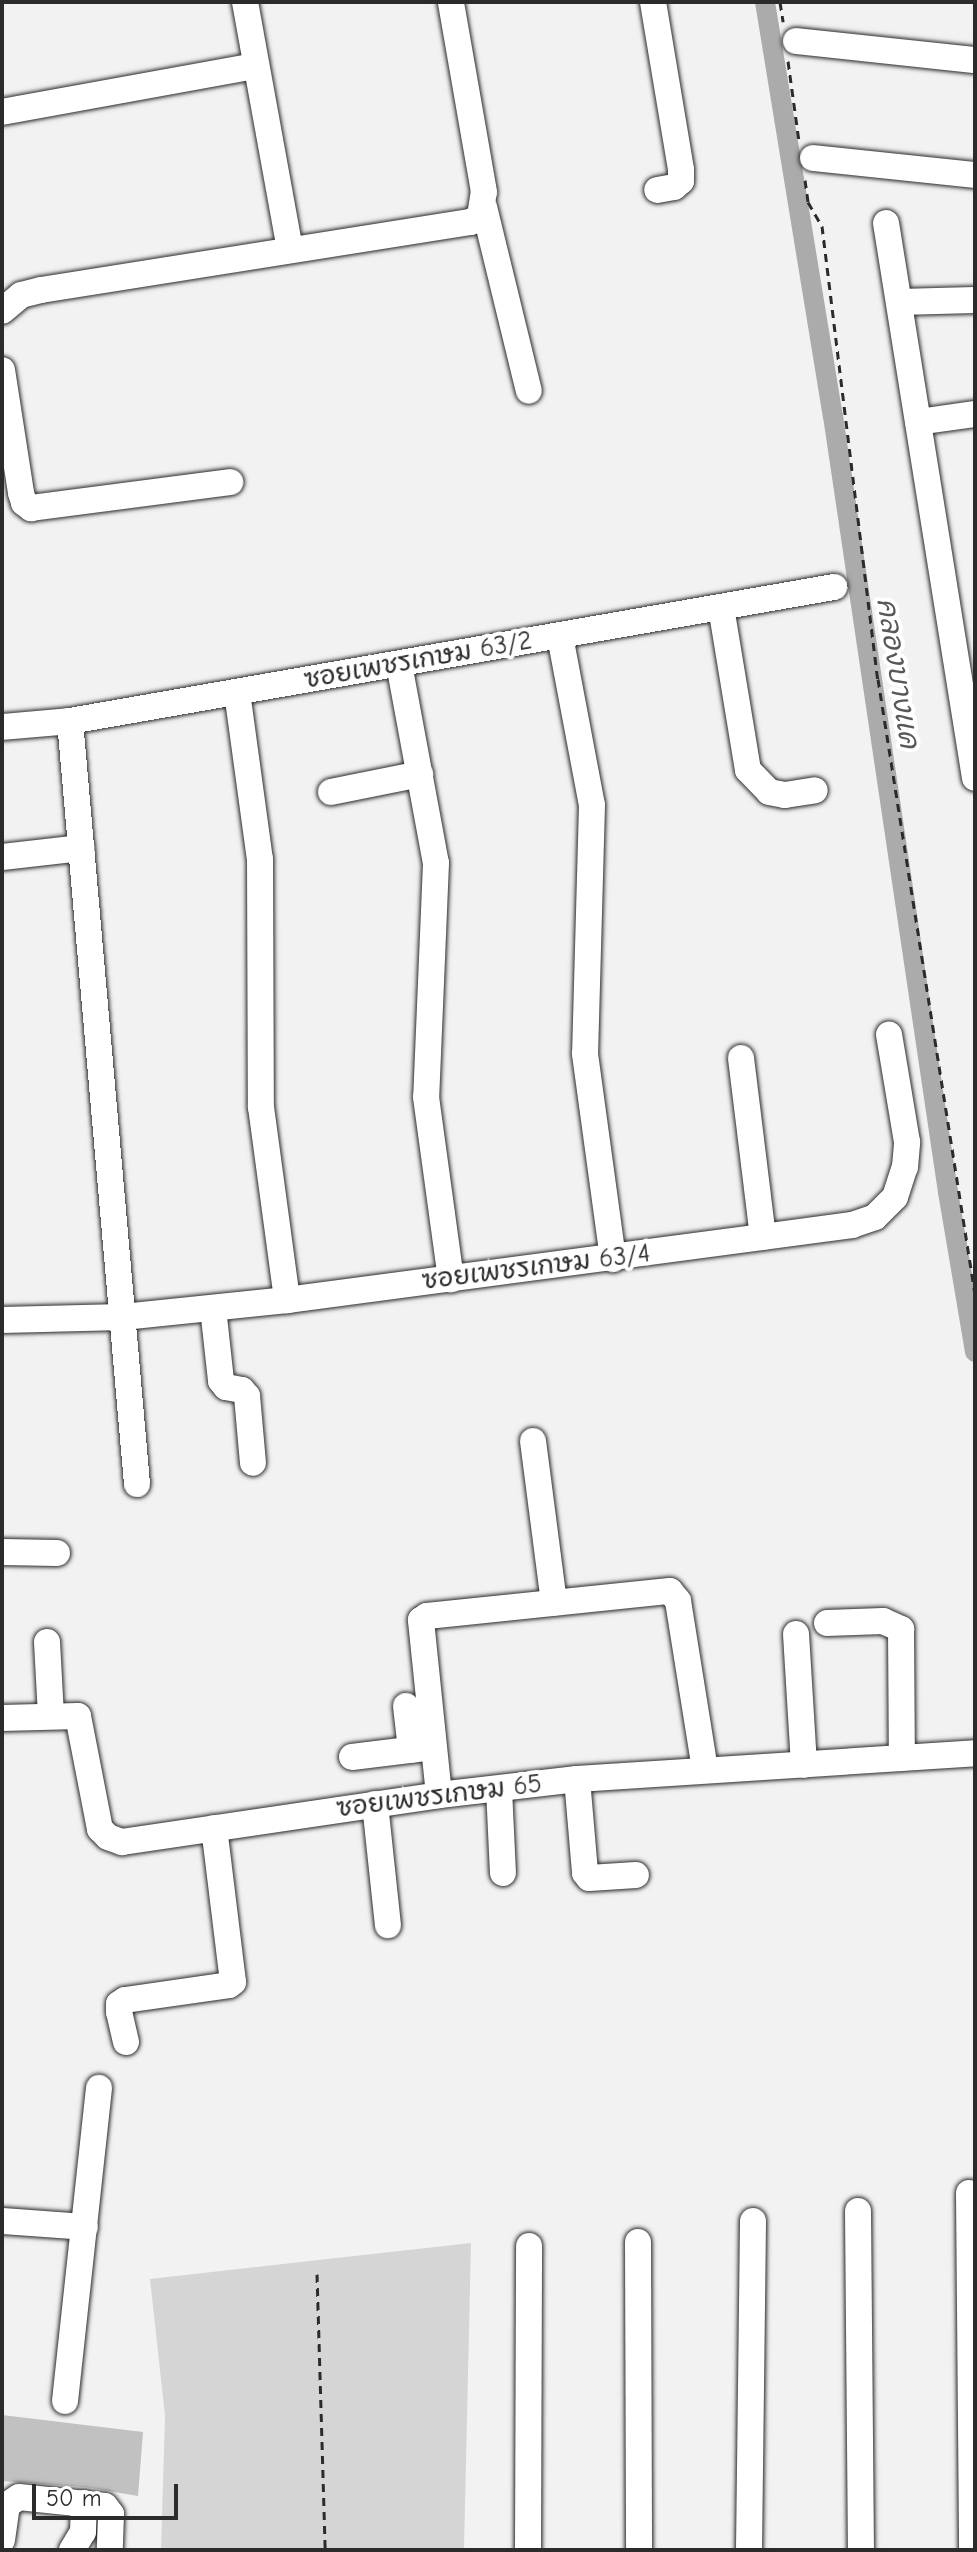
<!DOCTYPE html>
<html>
<head>
<meta charset="utf-8">
<style>
  body { margin:0 }
  #map { position:relative; width:977px; height:2552px; overflow:hidden; background:#f2f2f2; font-family:"Comic Neue","Playpen Sans Thai",sans-serif }
  div>[style] { position:absolute }
  [style*='--x'] { left:calc(var(--x)*1px); top:calc(var(--y)*1px); width:calc(var(--w)*1px); rotate:calc(var(--a)*1deg) }
  .green>* { inset:0; background:#d5d5d5 }
  .canal>* { height:20px; margin:-10px; padding:0 10px; transform-origin:10px; border-radius:10px; background:#ababab }
  .building>* { inset:0; background:#c1c1c1 }
  .path>* { height:3px; margin-top:-1.5px; transform-origin:0; background:repeating-linear-gradient(90deg,#2b2b2b 0 8px,transparent 0 14px) }
  .roads { filter:drop-shadow(0 0 2px #2b2b2b) drop-shadow(0 0 2px #2b2b2b) }
  .minor>* { height:26px; margin:-13px; padding:0 13px; transform-origin:13px; border-radius:13px; background:#fff }
  span { translate:-50% -50%; white-space:nowrap; text-align:center; line-height:1.15; -webkit-text-stroke:8px #fff; paint-order:stroke }
  .street-label { font-size:26px; color:#2b2b2b }
  .water-label { font-size:28px; color:#585858; font-style:italic }
  .frame { position:absolute; inset:0; border:4px solid #2b2b2b; pointer-events:none }
  .scale { position:absolute; left:32px; top:2484px; width:146px; height:36px; box-sizing:border-box; border:4px solid #2b2b2b; border-top:0; padding-left:10px; font-size:24px; line-height:28px; white-space:nowrap; color:#2b2b2b; -webkit-text-stroke:6px #fff; paint-order:stroke }
</style>
</head>
<body>
<div id="map">
  <div class="green">
    <i style="clip-path:polygon(471px 2243px,464px 2550px,161px 2550px,165px 2416px,150px 2279px)"></i>
  </div>
  <div class="canal">
    <i style="--x:765;--y:2;--w:420;--a:80.7"></i>
    <i style="--x:833;--y:416;--w:784;--a:81.57"></i>
    <i style="--x:948;--y:1192;--w:162;--a:80.4"></i>
  </div>
  <div class="building">
    <i style="clip-path:polygon(2px 2415px,143px 2432px,138px 2496px,85px 2487px,2px 2481px)"></i>
  </div>
  <div class="path">
    <i style="--x:780;--y:2;--w:20;--a:81"></i>
    <i style="--x:788;--y:61;--w:81;--a:82.2"></i>
    <i style="--x:805;--y:180;--w:22;--a:82"></i>
    <i style="--x:808;--y:202;--w:28;--a:60"></i>
    <i style="--x:822;--y:226;--w:456;--a:83"></i>
    <i style="--x:878;--y:679;--w:623;--a:81.04"></i>
    <i style="--x:317;--y:2274;--w:276;--a:88.3"></i>
  </div>
  <div class="roads">
    <div class="minor">
      <i style="--x:245;--y:2;--w:252;--a:79.7"></i>
      <i style="--x:653;--y:2;--w:170;--a:80.5"></i>
      <i style="--x:681;--y:170;--w:11;--a:90"></i>
      <i style="--x:681;--y:181;--w:9;--a:139"></i>
      <i style="--x:674;--y:187;--w:17;--a:170"></i>
      <i style="--x:796;--y:41;--w:180;--a:6.1"></i>
      <i style="--x:2;--y:112;--w:258;--a:-10.3"></i>
      <i style="--x:813;--y:158;--w:163;--a:6"></i>
      <i style="--x:484;--y:207;--w:189;--a:76.3"></i>
      <i style="--x:886;--y:223;--w:562;--a:80.89"></i>
      <i style="--x:899;--y:302;--w:76;--a:-1.5"></i>
      <i style="--x:2;--y:311;--w:25;--a:-40"></i>
      <i style="--x:21;--y:295;--w:21;--a:-14"></i>
      <i style="--x:41;--y:290;--w:435;--a:-9"></i>
      <i style="--x:471;--y:222;--w:11;--a:-34"></i>
      <i style="--x:480;--y:216;--w:24;--a:-81"></i>
      <i style="--x:484;--y:192;--w:193;--a:-99.9"></i>
      <i style="--x:2;--y:370;--w:124;--a:81.2"></i>
      <i style="--x:21;--y:493;--w:10;--a:73"></i>
      <i style="--x:24;--y:503;--w:9;--a:36"></i>
      <i style="--x:31;--y:508;--w:201;--a:-7.4"></i>
      <i style="--x:918;--y:422;--w:58;--a:-8"></i>
      <i style="--x:721;--y:607;--w:165;--a:80.6"></i>
      <i style="--x:748;--y:770;--w:30;--a:46"></i>
      <i style="--x:769;--y:792;--w:16;--a:11"></i>
      <i style="--x:785;--y:795;--w:30;--a:-9"></i>
      <i style="--x:560;--y:636;--w:172;--a:79.3"></i>
      <i style="--x:592;--y:805;--w:249;--a:91.6"></i>
      <i style="--x:585;--y:1054;--w:207;--a:82.2"></i>
      <i style="--x:399;--y:664;--w:202;--a:79.5"></i>
      <i style="--x:436;--y:863;--w:234;--a:92.4"></i>
      <i style="--x:426;--y:1097;--w:184;--a:82.2"></i>
      <i style="--x:237;--y:692;--w:169;--a:82.2"></i>
      <i style="--x:260;--y:859;--w:248;--a:89.8"></i>
      <i style="--x:261;--y:1107;--w:195;--a:82.3"></i>
      <i style="--x:70;--y:721;--w:766;--a:84.98"></i>
      <i style="--x:2;--y:727;--w:68;--a:-5"></i>
      <i style="--x:70;--y:721;--w:776;--a:-9.95"></i>
      <i style="--x:331;--y:792;--w:91;--a:-11.4"></i>
      <i style="--x:2;--y:857;--w:80;--a:-6.5"></i>
      <i style="--x:741;--y:1058;--w:180;--a:83"></i>
      <i style="--x:213;--y:1308;--w:73;--a:83.7"></i>
      <i style="--x:221;--y:1381;--w:8;--a:50"></i>
      <i style="--x:226;--y:1387;--w:16;--a:11"></i>
      <i style="--x:242;--y:1390;--w:8;--a:50"></i>
      <i style="--x:247;--y:1396;--w:67;--a:84.9"></i>
      <i style="--x:2;--y:1320;--w:121;--a:-1.4"></i>
      <i style="--x:123;--y:1317;--w:165;--a:-5.9"></i>
      <i style="--x:287;--y:1300;--w:570;--a:-7.56"></i>
      <i style="--x:852;--y:1225;--w:24;--a:-19"></i>
      <i style="--x:875;--y:1217;--w:28;--a:-45"></i>
      <i style="--x:895;--y:1197;--w:32;--a:-72"></i>
      <i style="--x:905;--y:1167;--w:25;--a:-85"></i>
      <i style="--x:907;--y:1142;--w:109;--a:-99.5"></i>
      <i style="--x:533;--y:1441;--w:163;--a:82.6"></i>
      <i style="--x:2;--y:1552;--w:55;--a:1"></i>
      <i style="--x:827;--y:1623;--w:56;--a:-2"></i>
      <i style="--x:883;--y:1621;--w:20;--a:24"></i>
      <i style="--x:901;--y:1629;--w:129;--a:89.6"></i>
      <i style="--x:796;--y:1634;--w:131;--a:86.5"></i>
      <i style="--x:47;--y:1642;--w:74;--a:86.9"></i>
      <i style="--x:406;--y:1706;--w:44;--a:83.5"></i>
      <i style="--x:2;--y:1718;--w:76;--a:-1.5"></i>
      <i style="--x:78;--y:1716;--w:115;--a:79"></i>
      <i style="--x:100;--y:1829;--w:11;--a:45"></i>
      <i style="--x:108;--y:1837;--w:15;--a:20"></i>
      <i style="--x:122;--y:1842;--w:320;--a:-8.4"></i>
      <i style="--x:439;--y:1795;--w:139;--a:-6.6"></i>
      <i style="--x:577;--y:1779;--w:399;--a:-3.7"></i>
      <i style="--x:352;--y:1757;--w:82;--a:-7"></i>
      <i style="--x:577;--y:1779;--w:94;--a:85.1"></i>
      <i style="--x:585;--y:1873;--w:6;--a:51"></i>
      <i style="--x:589;--y:1878;--w:47;--a:-3.7"></i>
      <i style="--x:499;--y:1789;--w:84;--a:87.3"></i>
      <i style="--x:439;--y:1795;--w:176;--a:-95.9"></i>
      <i style="--x:421;--y:1620;--w:7;--a:-34"></i>
      <i style="--x:427;--y:1616;--w:244;--a:-5.9"></i>
      <i style="--x:670;--y:1591;--w:13;--a:51"></i>
      <i style="--x:678;--y:1601;--w:170;--a:80.9"></i>
      <i style="--x:375;--y:1804;--w:122;--a:83.9"></i>
      <i style="--x:126;--y:2042;--w:31;--a:-103"></i>
      <i style="--x:119;--y:2012;--w:8;--a:-90"></i>
      <i style="--x:119;--y:2004;--w:7;--a:-34"></i>
      <i style="--x:125;--y:2000;--w:105;--a:-8.2"></i>
      <i style="--x:229;--y:1985;--w:5;--a:-37"></i>
      <i style="--x:233;--y:1982;--w:155;--a:-97"></i>
      <i style="--x:969;--y:2193;--w:357;--a:89.5"></i>
      <i style="--x:858;--y:2211;--w:339;--a:89.5"></i>
      <i style="--x:2;--y:2221;--w:83;--a:4.1"></i>
      <i style="--x:638;--y:2242;--w:308;--a:89.8"></i>
      <i style="--x:65;--y:2401;--w:315;--a:-83.8"></i>
      <i style="--x:2;--y:2540;--w:35;--a:-82"></i>
      <i style="--x:7;--y:2505;--w:14;--a:-34"></i>
      <i style="--x:19;--y:2497;--w:86;--a:6"></i>
      <i style="--x:105;--y:2506;--w:10;--a:53"></i>
      <i style="--x:111;--y:2514;--w:36;--a:92"></i>
      <i style="--x:72;--y:2550;--w:21;--a:-59"></i>
      <i style="--x:83;--y:2532;--w:29;--a:-88"></i>
      <i style="--x:528;--y:2550;--w:304;--a:-89.8"></i>
      <i style="--x:749;--y:2550;--w:329;--a:-89.3"></i>
    </div>
  </div>
  <div class="street-label">
    <span style="left:418px;top:661px;rotate:-10deg">ซอยเพชรเกษม 63/2</span>
    <span style="left:536px;top:1268px;rotate:-7deg">ซอยเพชรเกษม 63/4</span>
    <span style="left:439px;top:1797px;rotate:-7deg">ซอยเพชรเกษม 65</span>
  </div>
  <div class="water-label">
    <span style="left:898px;top:673px;rotate:81deg">คลองบางแค</span>
  </div>
  <div class="frame"></div>
  <div class="scale">50 m</div>
</div>
</body>
</html>
